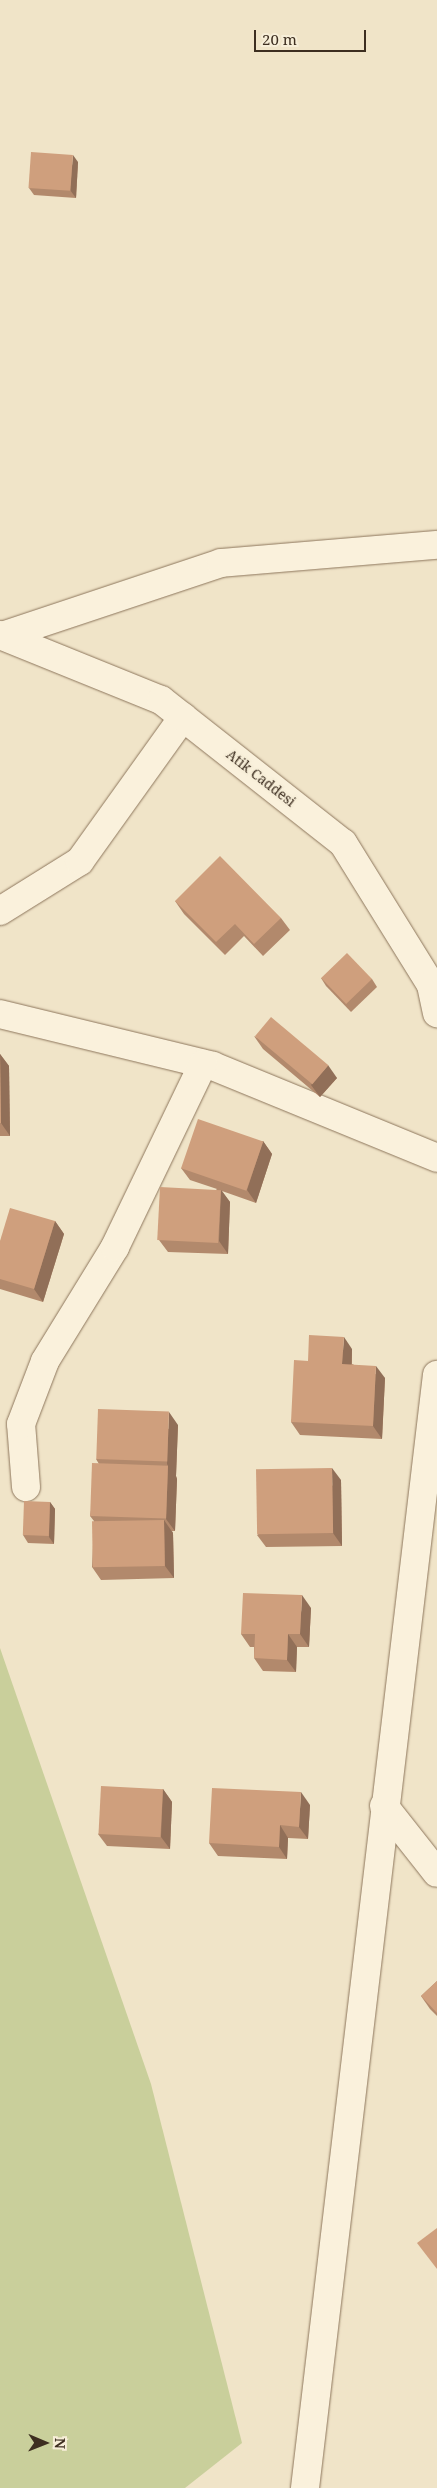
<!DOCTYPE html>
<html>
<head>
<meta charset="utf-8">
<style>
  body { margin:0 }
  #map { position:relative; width:437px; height:2488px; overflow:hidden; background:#f0e4c8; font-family:"Noto Serif",serif }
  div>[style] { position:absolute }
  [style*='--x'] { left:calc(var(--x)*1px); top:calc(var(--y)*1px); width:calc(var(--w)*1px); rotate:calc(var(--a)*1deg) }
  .green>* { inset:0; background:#c9cf9b }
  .roads { filter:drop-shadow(0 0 1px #8d765c) drop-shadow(0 0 1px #8d765c) }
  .minor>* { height:28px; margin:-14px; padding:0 14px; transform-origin:14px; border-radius:14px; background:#faf1dc }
  .tertiary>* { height:28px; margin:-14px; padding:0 14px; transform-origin:14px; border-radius:14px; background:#faf1dc }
  .wall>* { inset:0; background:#b2896c }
  .shaded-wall>* { inset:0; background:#916f58 }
  .building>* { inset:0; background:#cf9f7d; transform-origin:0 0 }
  span { translate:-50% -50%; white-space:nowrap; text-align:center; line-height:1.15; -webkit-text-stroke:4.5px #f7eed8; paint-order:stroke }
  .street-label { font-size:14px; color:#3d2e20 }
  .north { position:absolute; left:20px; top:2418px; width:50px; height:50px; -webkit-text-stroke:4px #f7eed8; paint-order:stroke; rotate:91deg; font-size:14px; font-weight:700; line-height:20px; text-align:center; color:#3d2e20 }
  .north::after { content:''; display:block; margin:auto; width:18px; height:22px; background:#3d2e20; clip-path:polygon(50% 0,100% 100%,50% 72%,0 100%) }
  .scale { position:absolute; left:254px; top:30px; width:112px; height:22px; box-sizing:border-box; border:2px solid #3d2e20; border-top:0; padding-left:6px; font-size:15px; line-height:18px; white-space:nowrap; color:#3d2e20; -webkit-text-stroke:4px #f7eed8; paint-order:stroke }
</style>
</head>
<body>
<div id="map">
  <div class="green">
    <i style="clip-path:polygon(0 1648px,151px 2084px,242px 2443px,185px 2488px,0 2488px)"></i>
  </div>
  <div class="roads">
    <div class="minor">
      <i style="--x:0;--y:911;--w:94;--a:-32"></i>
      <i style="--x:80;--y:861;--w:177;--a:-54.4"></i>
      <i style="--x:0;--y:1014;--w:219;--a:13.7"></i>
      <i style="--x:213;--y:1066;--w:242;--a:22.3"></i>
      <i style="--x:26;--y:1487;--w:63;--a:-94.5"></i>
      <i style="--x:21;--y:1424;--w:67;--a:-69.1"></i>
      <i style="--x:45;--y:1361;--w:134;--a:-58.4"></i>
      <i style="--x:115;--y:1247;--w:203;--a:-64.3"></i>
      <i style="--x:384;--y:1806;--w:85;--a:51.7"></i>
    </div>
    <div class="tertiary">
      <i style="--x:0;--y:635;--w:174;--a:22"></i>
      <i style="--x:161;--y:700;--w:231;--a:38.2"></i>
      <i style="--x:343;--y:843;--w:167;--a:58.2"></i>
      <i style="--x:431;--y:985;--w:29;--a:78"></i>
      <i style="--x:2;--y:636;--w:231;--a:-18.4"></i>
      <i style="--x:221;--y:563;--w:217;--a:-4.8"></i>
      <i style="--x:305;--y:2488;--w:1121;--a:-83.24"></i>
    </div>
  </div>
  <div class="wall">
    <i style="clip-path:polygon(78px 162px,76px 198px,34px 195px,29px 188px)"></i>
    <i style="clip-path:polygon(175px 901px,281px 918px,290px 930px,263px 956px,244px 936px,225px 955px,184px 914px)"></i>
    <i style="clip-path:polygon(321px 978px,372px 979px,377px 987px,351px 1012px,326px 986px)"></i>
    <i style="clip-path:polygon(254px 1036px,337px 1078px,320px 1097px,263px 1049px)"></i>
    <i style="clip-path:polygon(0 1054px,9px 1066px,10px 1136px,0 1136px)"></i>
    <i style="clip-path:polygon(263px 1141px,272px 1154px,256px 1203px,222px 1191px,230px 1202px,228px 1254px,168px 1252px,159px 1240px,217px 1189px,190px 1180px,181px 1168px)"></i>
    <i style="clip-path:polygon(55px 1221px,64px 1234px,43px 1302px,0 1289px,0 1241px)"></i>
    <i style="clip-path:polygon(352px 1349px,352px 1364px,385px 1378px,382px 1439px,300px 1435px,291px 1422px,308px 1361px)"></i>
    <i style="clip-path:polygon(178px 1425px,176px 1476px,177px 1479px,175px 1531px,172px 1531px,173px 1533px,174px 1578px,101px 1580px,92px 1567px,94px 1521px,90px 1516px,99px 1464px,96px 1459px)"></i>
    <i style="clip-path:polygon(341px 1480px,342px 1546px,266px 1547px,257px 1535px)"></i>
    <i style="clip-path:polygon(50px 1502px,55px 1509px,54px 1544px,28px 1543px,23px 1535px)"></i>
    <i style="clip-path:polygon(311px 1608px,309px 1647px,297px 1647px,296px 1672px,263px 1671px,254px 1658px,254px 1647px,250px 1647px,241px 1634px)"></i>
    <i style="clip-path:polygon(163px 1789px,172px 1802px,170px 1849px,107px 1846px,98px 1834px)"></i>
    <i style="clip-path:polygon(310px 1805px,308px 1839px,288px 1838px,287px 1859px,218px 1856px,209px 1843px)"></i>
    <i style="clip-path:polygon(437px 1981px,437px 2016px,430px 2009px,421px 1996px)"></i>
  </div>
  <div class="shaded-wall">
    <i style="clip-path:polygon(73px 155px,78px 162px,76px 198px,70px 190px)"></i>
    <i style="clip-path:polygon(0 1054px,9px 1066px,10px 1136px,1px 1123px)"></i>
    <i style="clip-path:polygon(328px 1065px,337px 1078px,320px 1097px,311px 1085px)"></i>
    <i style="clip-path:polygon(263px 1141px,272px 1154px,256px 1203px,247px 1190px)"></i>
    <i style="clip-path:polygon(221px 1190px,230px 1202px,228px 1254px,219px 1241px)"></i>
    <i style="clip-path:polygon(55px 1221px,64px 1234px,43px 1302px,34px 1289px)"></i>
    <i style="clip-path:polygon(344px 1337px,352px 1349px,351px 1377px,342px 1364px)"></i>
    <i style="clip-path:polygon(376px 1366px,385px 1378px,382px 1439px,373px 1426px)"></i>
    <i style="clip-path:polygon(169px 1412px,178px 1425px,176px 1476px,177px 1479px,175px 1531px,166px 1519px,168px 1466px,167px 1464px)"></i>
    <i style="clip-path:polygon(332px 1468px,341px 1480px,342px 1546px,333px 1533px)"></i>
    <i style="clip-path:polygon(50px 1502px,55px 1509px,54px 1544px,49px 1537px)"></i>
    <i style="clip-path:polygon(164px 1520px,173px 1533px,174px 1578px,165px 1566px)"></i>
    <i style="clip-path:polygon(302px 1595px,311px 1608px,309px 1647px,300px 1634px)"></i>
    <i style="clip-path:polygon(288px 1634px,297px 1647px,296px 1672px,287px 1660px)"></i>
    <i style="clip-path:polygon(163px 1789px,172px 1802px,170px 1849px,161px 1837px)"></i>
    <i style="clip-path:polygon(301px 1792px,310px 1805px,308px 1839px,299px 1827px)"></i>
    <i style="clip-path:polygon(280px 1825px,288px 1838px,287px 1859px,279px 1847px)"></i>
  </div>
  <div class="building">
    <i style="left:31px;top:152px;width:42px;height:36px;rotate:4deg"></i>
    <i style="clip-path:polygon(220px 856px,281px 918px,254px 944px,235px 924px,216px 942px,175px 901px)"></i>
    <i style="left:347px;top:953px;width:36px;height:36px;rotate:46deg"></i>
    <i style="left:271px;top:1017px;width:75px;height:25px;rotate:40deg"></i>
    <i style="clip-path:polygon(0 1054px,1px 1123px,0 1123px)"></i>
    <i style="left:198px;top:1119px;width:69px;height:52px;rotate:19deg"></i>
    <i style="left:160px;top:1187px;width:61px;height:53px;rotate:3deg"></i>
    <i style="clip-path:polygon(10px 1208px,55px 1221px,34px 1289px,0 1279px,0 1241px)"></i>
    <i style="clip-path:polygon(309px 1335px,344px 1337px,342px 1364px,376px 1366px,373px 1426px,291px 1422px,294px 1360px,308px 1361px)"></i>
    <i style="left:98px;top:1409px;width:71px;height:50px;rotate:2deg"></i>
    <i style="left:92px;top:1463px;width:76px;height:53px;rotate:2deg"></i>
    <i style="left:332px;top:1468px;width:65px;height:76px;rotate:89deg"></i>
    <i style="left:24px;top:1501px;width:26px;height:34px;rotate:2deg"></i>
    <i style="left:164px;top:1520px;width:46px;height:72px;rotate:89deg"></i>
    <i style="clip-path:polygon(243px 1593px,302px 1595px,300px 1634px,288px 1634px,287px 1660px,254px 1658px,255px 1634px,241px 1634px)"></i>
    <i style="left:101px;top:1786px;width:62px;height:48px;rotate:3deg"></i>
    <i style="clip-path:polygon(212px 1788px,301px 1792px,299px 1827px,280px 1825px,279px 1847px,209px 1843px)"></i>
    <i style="clip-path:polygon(437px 1981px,437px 2013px,421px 1996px)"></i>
    <i style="clip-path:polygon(437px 2228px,437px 2269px,417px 2243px)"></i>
  </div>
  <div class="street-label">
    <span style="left:261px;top:778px;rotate:38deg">Atik Caddesi</span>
  </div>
  <div class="north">N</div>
  <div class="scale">20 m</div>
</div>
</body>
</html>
